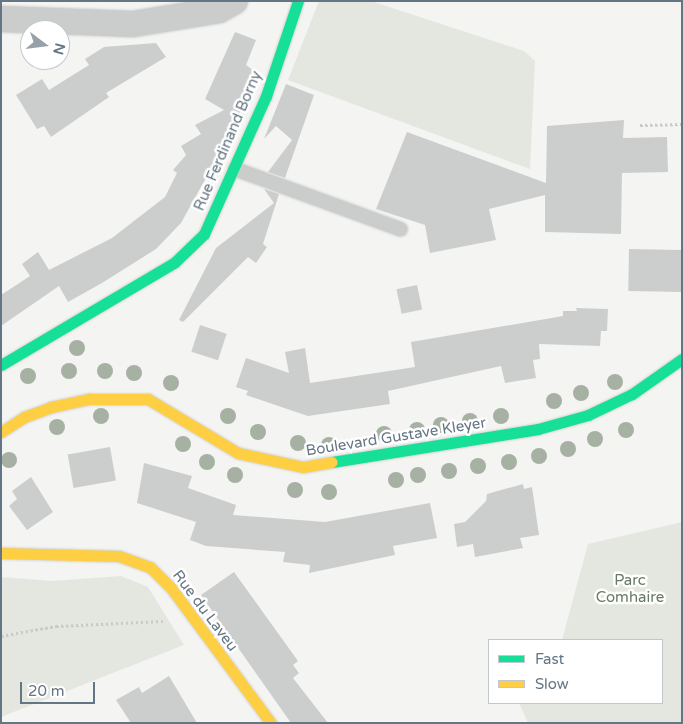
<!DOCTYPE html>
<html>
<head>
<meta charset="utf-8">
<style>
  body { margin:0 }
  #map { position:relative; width:683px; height:724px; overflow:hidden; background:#f4f4f2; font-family:"Varela Round",sans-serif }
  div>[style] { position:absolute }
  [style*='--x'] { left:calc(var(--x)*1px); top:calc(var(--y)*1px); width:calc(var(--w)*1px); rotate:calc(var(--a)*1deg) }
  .green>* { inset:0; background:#e4e7e0 }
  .building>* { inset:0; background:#cccece; transform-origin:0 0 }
  .path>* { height:3px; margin-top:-1.5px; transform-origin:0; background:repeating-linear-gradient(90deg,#cacaca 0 2.5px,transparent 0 5px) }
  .roads { filter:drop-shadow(0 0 1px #d0d2d2) drop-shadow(0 0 1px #d0d2d2) }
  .lane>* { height:14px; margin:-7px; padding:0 7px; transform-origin:7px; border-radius:7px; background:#cbcdcd }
  .street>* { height:26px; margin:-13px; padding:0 13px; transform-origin:13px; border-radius:13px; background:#cbcdcd }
  .fast>* { height:11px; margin:-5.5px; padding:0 5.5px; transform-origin:5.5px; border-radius:5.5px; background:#16e098 }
  .slow>* { height:11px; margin:-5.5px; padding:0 5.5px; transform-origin:5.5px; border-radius:5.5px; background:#ffcf43 }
  .trees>* { width:16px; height:16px; margin:-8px; border-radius:50%; background:#a6b1a3 }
  span { translate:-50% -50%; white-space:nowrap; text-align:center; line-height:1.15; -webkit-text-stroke:5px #fff; paint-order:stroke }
  .street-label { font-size:15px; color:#647583 }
  .park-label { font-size:15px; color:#677a63 }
  .frame { position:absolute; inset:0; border:2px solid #647583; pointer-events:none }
  .legend { position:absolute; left:488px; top:639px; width:175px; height:65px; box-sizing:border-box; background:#fff; border:1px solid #c1c8cd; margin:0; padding:6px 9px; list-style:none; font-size:15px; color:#647583 }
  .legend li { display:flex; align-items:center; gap:10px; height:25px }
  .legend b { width:25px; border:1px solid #c1c8cd }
  .north { position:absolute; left:20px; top:20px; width:50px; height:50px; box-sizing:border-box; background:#fff; border:1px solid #c1c8cd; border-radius:50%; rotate:105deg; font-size:14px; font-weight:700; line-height:20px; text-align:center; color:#647583 }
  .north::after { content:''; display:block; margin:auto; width:18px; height:22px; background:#96a1aa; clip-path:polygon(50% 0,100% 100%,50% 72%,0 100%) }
  .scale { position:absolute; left:20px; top:682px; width:75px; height:22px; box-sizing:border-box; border:2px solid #647583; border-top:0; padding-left:6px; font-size:15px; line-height:18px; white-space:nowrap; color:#647583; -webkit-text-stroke:4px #fff; paint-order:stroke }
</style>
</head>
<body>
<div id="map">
  <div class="green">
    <i style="clip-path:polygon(319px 1px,371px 1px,524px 51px,535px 61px,530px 169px,288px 80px)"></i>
    <i style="clip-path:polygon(682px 522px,682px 723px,528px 723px,519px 703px,662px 703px,662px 640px,562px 640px,588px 544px)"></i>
    <i style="clip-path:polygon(121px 576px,148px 587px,184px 645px,1px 717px,1px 577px,52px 581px)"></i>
  </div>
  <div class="building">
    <i style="clip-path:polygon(235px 32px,256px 40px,246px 65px,257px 73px,219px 161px,217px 158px,181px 223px,156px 249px,102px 283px,68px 302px,59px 286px,1px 326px,1px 295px,30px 276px,22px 264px,38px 252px,49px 270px,112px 238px,165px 197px,177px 173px,173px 170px,186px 155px,181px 146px,201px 134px,195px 125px,224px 110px,205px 99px)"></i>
    <i style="clip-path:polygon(156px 43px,166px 57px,106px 93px,109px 97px,51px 137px,44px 126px,37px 129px,16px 95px,42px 79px,49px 90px,89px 65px,85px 59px,104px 47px)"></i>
    <i style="clip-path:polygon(286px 84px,314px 95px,285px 178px,268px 172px,292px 140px,276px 126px,264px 139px)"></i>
    <i style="clip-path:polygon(624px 120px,623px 138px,667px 137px,668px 172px,622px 173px,621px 234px,545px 232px,545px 195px,489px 209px,496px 240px,430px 253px,425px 225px,376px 209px,407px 132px,546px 183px,547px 126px)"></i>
    <i style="clip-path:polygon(264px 189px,279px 194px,263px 244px,267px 247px,256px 263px,248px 257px,183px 322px,179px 320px,216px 248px,274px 203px)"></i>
    <i style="left:629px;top:249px;width:53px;height:42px;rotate:1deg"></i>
    <i style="left:417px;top:285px;width:25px;height:21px;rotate:78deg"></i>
    <i style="clip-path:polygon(576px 308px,608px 309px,607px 331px,601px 331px,600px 346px,539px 344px,540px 359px,533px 360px,536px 378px,505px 383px,501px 366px,388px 391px,390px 404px,308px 416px,246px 395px,248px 391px,236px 387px,246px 358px,289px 373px,285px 352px,305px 348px,310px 383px,415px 367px,411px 342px,563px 316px,563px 311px,577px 311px)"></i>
    <i style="left:200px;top:325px;width:28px;height:28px;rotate:18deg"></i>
    <i style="left:110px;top:447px;width:34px;height:43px;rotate:80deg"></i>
    <i style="clip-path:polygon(144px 463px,192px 476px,188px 488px,236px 505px,233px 515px,325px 522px,430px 503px,437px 538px,393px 546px,395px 555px,309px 573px,310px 565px,283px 562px,285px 552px,206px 546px,190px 540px,196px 522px,137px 503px)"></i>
    <i style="clip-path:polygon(31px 477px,53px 512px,27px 530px,9px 506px,17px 499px,12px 491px)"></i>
    <i style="clip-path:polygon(523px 484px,524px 489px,532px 487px,539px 535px,520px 538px,523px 548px,475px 557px,473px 544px,457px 547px,454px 524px,465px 522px,486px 501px,487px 494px)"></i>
    <i style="clip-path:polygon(234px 572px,298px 661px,293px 665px,299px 673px,293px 678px,328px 723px,291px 723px,201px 595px)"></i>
    <i style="clip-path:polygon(169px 676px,197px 723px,131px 723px,116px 700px,139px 687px,142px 693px)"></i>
  </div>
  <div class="path">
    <i style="--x:640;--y:125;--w:42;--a:-1.4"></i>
    <i style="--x:1;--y:636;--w:56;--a:-10.3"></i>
    <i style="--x:56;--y:626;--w:107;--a:-2.7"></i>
  </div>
  <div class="roads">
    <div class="lane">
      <i style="--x:235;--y:169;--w:176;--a:20"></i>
    </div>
    <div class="street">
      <i style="--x:1;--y:19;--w:132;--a:2.2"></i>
      <i style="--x:133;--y:24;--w:87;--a:-9.2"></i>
      <i style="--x:219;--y:10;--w:18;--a:-29"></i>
    </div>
    <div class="fast">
      <i style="--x:1;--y:365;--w:202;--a:-30.6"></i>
      <i style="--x:175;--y:262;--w:40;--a:-44"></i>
      <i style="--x:204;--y:234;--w:151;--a:-65.8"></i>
      <i style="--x:266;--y:96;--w:100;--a:-71.4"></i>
      <i style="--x:332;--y:462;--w:209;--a:-9.1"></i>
      <i style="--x:538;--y:429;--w:52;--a:-15.6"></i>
      <i style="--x:588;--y:415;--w:49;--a:-25.5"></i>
      <i style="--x:632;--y:394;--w:61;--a:-35"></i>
    </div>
    <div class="slow">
      <i style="--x:1;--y:432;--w:27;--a:-33"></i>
      <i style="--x:24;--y:417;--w:29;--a:-20"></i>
      <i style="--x:51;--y:407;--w:40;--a:-12"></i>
      <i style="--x:90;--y:399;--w:58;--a:0"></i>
      <i style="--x:148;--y:399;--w:105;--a:31"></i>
      <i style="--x:238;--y:453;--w:66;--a:12.2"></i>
      <i style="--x:303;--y:467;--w:29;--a:-10"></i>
      <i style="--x:1;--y:553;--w:118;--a:1.5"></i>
      <i style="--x:119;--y:556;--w:33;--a:20"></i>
      <i style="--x:150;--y:567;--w:30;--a:45"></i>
      <i style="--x:171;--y:588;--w:168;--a:53.5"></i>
    </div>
  </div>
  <div class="trees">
    <i style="left:77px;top:348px"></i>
    <i style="left:69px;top:371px"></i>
    <i style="left:105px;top:371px"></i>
    <i style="left:134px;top:373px"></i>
    <i style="left:28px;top:376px"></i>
    <i style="left:615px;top:382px"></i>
    <i style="left:171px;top:383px"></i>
    <i style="left:581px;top:393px"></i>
    <i style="left:554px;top:401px"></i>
    <i style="left:101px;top:416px"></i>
    <i style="left:228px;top:416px"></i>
    <i style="left:501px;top:416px"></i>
    <i style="left:470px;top:421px"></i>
    <i style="left:441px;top:425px"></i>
    <i style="left:57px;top:427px"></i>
    <i style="left:417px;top:430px"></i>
    <i style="left:626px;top:430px"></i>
    <i style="left:258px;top:432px"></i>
    <i style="left:384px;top:434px"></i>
    <i style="left:595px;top:439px"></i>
    <i style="left:298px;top:443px"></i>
    <i style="left:183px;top:444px"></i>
    <i style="left:329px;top:445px"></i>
    <i style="left:568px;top:449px"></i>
    <i style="left:539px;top:456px"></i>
    <i style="left:9px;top:460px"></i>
    <i style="left:207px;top:462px"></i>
    <i style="left:509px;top:462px"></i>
    <i style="left:478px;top:466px"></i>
    <i style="left:449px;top:471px"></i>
    <i style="left:235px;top:475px"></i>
    <i style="left:418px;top:475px"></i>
    <i style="left:396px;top:480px"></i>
    <i style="left:295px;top:490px"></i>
    <i style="left:329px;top:492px"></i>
  </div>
  <div class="street-label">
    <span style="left:228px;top:141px;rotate:-67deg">Rue Ferdinand Borny</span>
    <span style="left:396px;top:437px;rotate:-9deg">Boulevard Gustave Kleyer</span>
    <span style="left:205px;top:611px;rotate:53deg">Rue du Laveu</span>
  </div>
  <div class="park-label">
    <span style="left:630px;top:589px">Parc<br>Comhaire</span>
  </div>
  <div class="frame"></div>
  <ul class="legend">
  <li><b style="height:6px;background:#16e098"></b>Fast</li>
  <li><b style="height:6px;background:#ffcf43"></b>Slow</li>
  </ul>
  <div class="north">N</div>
  <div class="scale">20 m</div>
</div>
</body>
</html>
